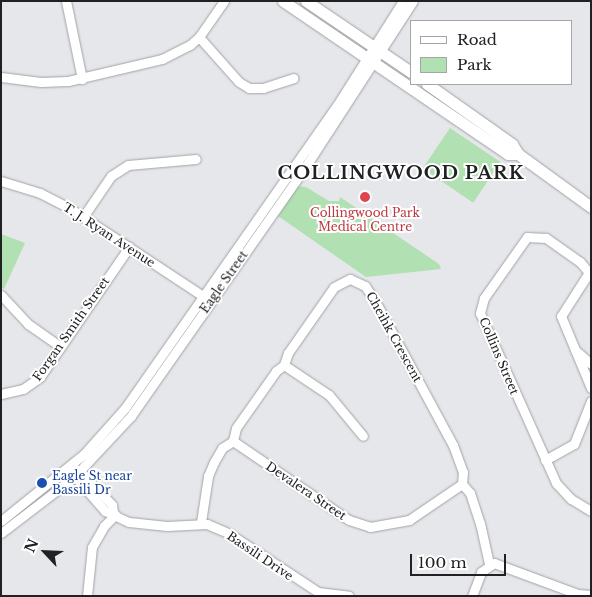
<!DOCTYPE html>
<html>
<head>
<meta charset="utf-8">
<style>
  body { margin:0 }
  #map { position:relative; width:592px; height:597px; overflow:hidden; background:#e6e7eb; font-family:"Libre Baskerville",serif }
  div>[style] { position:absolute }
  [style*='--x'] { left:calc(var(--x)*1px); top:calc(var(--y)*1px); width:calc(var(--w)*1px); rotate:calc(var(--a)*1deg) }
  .green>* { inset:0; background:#b1e0b2; transform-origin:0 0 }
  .roads { filter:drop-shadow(0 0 1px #a1a2a6) drop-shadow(0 0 1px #a1a2a6) }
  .minor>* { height:9px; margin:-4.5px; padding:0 4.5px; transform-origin:4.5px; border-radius:4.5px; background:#fff }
  .major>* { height:11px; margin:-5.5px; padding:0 5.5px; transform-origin:5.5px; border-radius:5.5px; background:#fff }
  .dots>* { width:14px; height:14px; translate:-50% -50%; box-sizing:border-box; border:2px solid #fff; border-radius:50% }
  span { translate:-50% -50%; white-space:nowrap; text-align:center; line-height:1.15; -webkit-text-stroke:4px #fff; paint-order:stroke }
  .health-label { font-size:12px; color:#be3a42 }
  .street-label { font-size:12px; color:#212123 }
  .transit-label { font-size:12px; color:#164399 }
  .left { translate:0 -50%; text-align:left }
  .district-label { font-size:18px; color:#212123; font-weight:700; letter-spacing:1px }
  .frame { position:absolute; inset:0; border:2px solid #212123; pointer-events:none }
  .legend { position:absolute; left:410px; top:20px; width:162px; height:65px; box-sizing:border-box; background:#fff; border:1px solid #a6a6a7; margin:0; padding:6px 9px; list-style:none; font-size:15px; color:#212123 }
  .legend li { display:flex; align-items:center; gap:10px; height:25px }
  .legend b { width:25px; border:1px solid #a6a6a7 }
  .north { position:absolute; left:20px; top:527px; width:50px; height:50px; -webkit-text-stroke:4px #fff; paint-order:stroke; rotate:295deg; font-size:14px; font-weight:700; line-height:20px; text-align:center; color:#212123 }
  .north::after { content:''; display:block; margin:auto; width:18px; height:22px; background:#212123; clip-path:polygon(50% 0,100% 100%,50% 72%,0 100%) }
  .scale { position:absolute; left:410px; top:554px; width:96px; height:22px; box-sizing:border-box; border:2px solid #212123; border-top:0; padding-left:6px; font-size:15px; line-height:18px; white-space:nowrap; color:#212123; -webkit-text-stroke:4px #fff; paint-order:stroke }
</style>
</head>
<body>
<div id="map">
  <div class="green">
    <i style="left:450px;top:128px;width:61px;height:49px;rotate:34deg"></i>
    <i style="clip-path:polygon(298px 186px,306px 187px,329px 201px,339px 201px,340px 197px,439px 264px,441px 269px,366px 277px,278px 216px)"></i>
    <i style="clip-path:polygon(1px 234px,25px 243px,4px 289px,1px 287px)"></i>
  </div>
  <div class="roads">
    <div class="minor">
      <i style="--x:66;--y:1;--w:80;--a:78.4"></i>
      <i style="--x:199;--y:37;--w:60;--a:48.4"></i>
      <i style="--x:239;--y:82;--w:12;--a:31"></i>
      <i style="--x:249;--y:88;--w:14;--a:0"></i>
      <i style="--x:263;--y:88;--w:32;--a:-18"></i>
      <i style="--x:1;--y:77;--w:40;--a:7.1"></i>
      <i style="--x:41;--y:82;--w:27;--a:-2"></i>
      <i style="--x:68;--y:81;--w:97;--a:-13.2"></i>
      <i style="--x:162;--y:59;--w:31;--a:-27"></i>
      <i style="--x:190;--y:45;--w:12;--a:-42"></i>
      <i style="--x:199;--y:37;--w:44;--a:-55.2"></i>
      <i style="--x:1;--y:181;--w:41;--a:17.1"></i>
      <i style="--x:40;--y:193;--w:35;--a:27"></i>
      <i style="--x:71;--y:209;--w:162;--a:33.4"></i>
      <i style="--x:83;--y:217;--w:50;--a:-55.7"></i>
      <i style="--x:111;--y:176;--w:20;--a:-33"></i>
      <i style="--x:128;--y:165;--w:68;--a:-5"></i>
      <i style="--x:588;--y:274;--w:50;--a:122.7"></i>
      <i style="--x:561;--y:316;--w:78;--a:67.4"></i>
      <i style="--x:591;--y:275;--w:17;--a:-130"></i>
      <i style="--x:580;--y:262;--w:42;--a:-144.8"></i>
      <i style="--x:546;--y:238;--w:19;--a:-177"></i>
      <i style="--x:527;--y:237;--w:75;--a:125.2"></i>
      <i style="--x:484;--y:298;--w:16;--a:105"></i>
      <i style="--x:480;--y:313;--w:186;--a:65.9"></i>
      <i style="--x:556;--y:483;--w:22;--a:47"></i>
      <i style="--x:571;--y:499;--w:23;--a:31"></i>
      <i style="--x:1;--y:295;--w:40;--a:47"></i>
      <i style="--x:28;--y:324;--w:39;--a:35"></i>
      <i style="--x:575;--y:350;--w:21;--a:41"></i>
      <i style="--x:284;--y:365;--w:54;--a:33.7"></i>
      <i style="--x:329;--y:395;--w:53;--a:50.3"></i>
      <i style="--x:1;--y:394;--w:23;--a:-13"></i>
      <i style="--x:23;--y:389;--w:21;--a:-35"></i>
      <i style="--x:40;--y:377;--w:158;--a:-55.6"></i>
      <i style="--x:233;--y:441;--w:140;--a:34.3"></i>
      <i style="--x:349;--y:520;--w:22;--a:18"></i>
      <i style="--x:370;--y:527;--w:40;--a:-10"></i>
      <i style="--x:409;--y:520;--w:64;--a:-34.2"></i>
      <i style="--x:545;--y:460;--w:33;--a:-29"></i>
      <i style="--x:574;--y:444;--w:46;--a:-68.4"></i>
      <i style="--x:75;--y:469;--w:5;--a:22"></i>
      <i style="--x:80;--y:471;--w:47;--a:46.7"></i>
      <i style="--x:112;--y:505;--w:7;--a:82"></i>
      <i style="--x:71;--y:472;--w:52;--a:48.9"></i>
      <i style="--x:105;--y:511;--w:26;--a:25"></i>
      <i style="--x:129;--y:522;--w:38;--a:6"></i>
      <i style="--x:167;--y:526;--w:40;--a:-2.9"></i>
      <i style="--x:207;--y:524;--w:25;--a:23"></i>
      <i style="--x:230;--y:534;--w:105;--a:33.4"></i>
      <i style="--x:318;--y:592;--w:31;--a:7"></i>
      <i style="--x:1;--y:521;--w:107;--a:-38.9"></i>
      <i style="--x:84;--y:454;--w:62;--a:-48.3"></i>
      <i style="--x:125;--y:408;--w:377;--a:-55"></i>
      <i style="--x:341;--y:99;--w:116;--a:-57.7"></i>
      <i style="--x:201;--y:522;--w:47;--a:-81.3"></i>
      <i style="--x:208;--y:476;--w:15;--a:-67"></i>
      <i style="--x:214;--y:462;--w:16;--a:-60"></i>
      <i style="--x:222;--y:448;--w:13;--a:-32"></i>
      <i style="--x:233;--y:441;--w:13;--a:-77"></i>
      <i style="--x:236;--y:428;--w:70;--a:-54.9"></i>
      <i style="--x:276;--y:371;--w:10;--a:-37"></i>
      <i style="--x:284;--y:365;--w:13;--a:-72"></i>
      <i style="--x:288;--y:353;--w:80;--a:-55.1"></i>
      <i style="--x:334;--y:287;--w:18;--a:-27"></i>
      <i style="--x:350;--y:279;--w:17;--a:25"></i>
      <i style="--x:365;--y:286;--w:18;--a:56"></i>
      <i style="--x:375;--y:301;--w:164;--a:61.6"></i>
      <i style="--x:453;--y:445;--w:29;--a:70"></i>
      <i style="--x:463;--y:472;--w:12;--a:95"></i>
      <i style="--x:462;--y:484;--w:12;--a:48"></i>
      <i style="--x:470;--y:493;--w:32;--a:72"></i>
      <i style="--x:480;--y:523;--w:42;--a:77.6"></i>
      <i style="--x:1;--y:533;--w:91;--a:-37.4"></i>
      <i style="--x:73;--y:478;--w:85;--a:-46.9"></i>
      <i style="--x:131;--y:416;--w:294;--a:-55"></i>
      <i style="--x:300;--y:175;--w:207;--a:-57"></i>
      <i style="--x:87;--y:596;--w:49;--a:-84.2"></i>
      <i style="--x:92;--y:547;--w:24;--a:-60"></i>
      <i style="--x:104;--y:526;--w:16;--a:-45"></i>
      <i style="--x:472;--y:596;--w:26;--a:-69"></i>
      <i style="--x:481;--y:572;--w:16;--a:-35"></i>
      <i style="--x:494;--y:563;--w:90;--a:20.3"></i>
      <i style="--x:578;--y:594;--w:13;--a:4"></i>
    </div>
    <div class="major">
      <i style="--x:283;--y:1;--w:272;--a:34.2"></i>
      <i style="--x:508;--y:154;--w:10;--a:0"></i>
      <i style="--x:306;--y:1;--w:127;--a:34.1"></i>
      <i style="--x:427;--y:84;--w:104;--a:35.2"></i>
      <i style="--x:512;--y:144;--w:12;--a:59"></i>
      <i style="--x:518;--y:154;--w:90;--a:36"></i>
    </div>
  </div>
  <div class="dots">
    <i style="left:365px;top:197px;background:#e0444e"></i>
    <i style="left:42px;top:483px;background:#1a4fb4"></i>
  </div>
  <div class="health-label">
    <span style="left:365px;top:220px">Collingwood Park<br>Medical Centre</span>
  </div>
  <div class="street-label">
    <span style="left:109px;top:235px;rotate:33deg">T. J. Ryan Avenue</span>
    <span style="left:224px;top:282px;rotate:-55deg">Eagle Street</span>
    <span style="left:71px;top:329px;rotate:-55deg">Forgan Smith Street</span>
    <span style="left:394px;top:337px;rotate:61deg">Cheihk Crescent</span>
    <span style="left:499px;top:356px;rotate:67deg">Collins Street</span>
    <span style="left:306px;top:491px;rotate:34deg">Devalera Street</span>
    <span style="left:260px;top:556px;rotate:34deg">Bassili Drive</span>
  </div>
  <div class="transit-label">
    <span class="left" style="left:52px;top:483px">Eagle St near<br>Bassili Dr</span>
  </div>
  <div class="district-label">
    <span style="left:401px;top:173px">COLLINGWOOD PARK</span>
  </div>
  <div class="frame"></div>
  <ul class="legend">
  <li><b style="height:6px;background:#fff"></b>Road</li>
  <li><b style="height:14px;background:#b1e0b2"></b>Park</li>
  </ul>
  <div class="north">N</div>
  <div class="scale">100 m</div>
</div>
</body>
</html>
